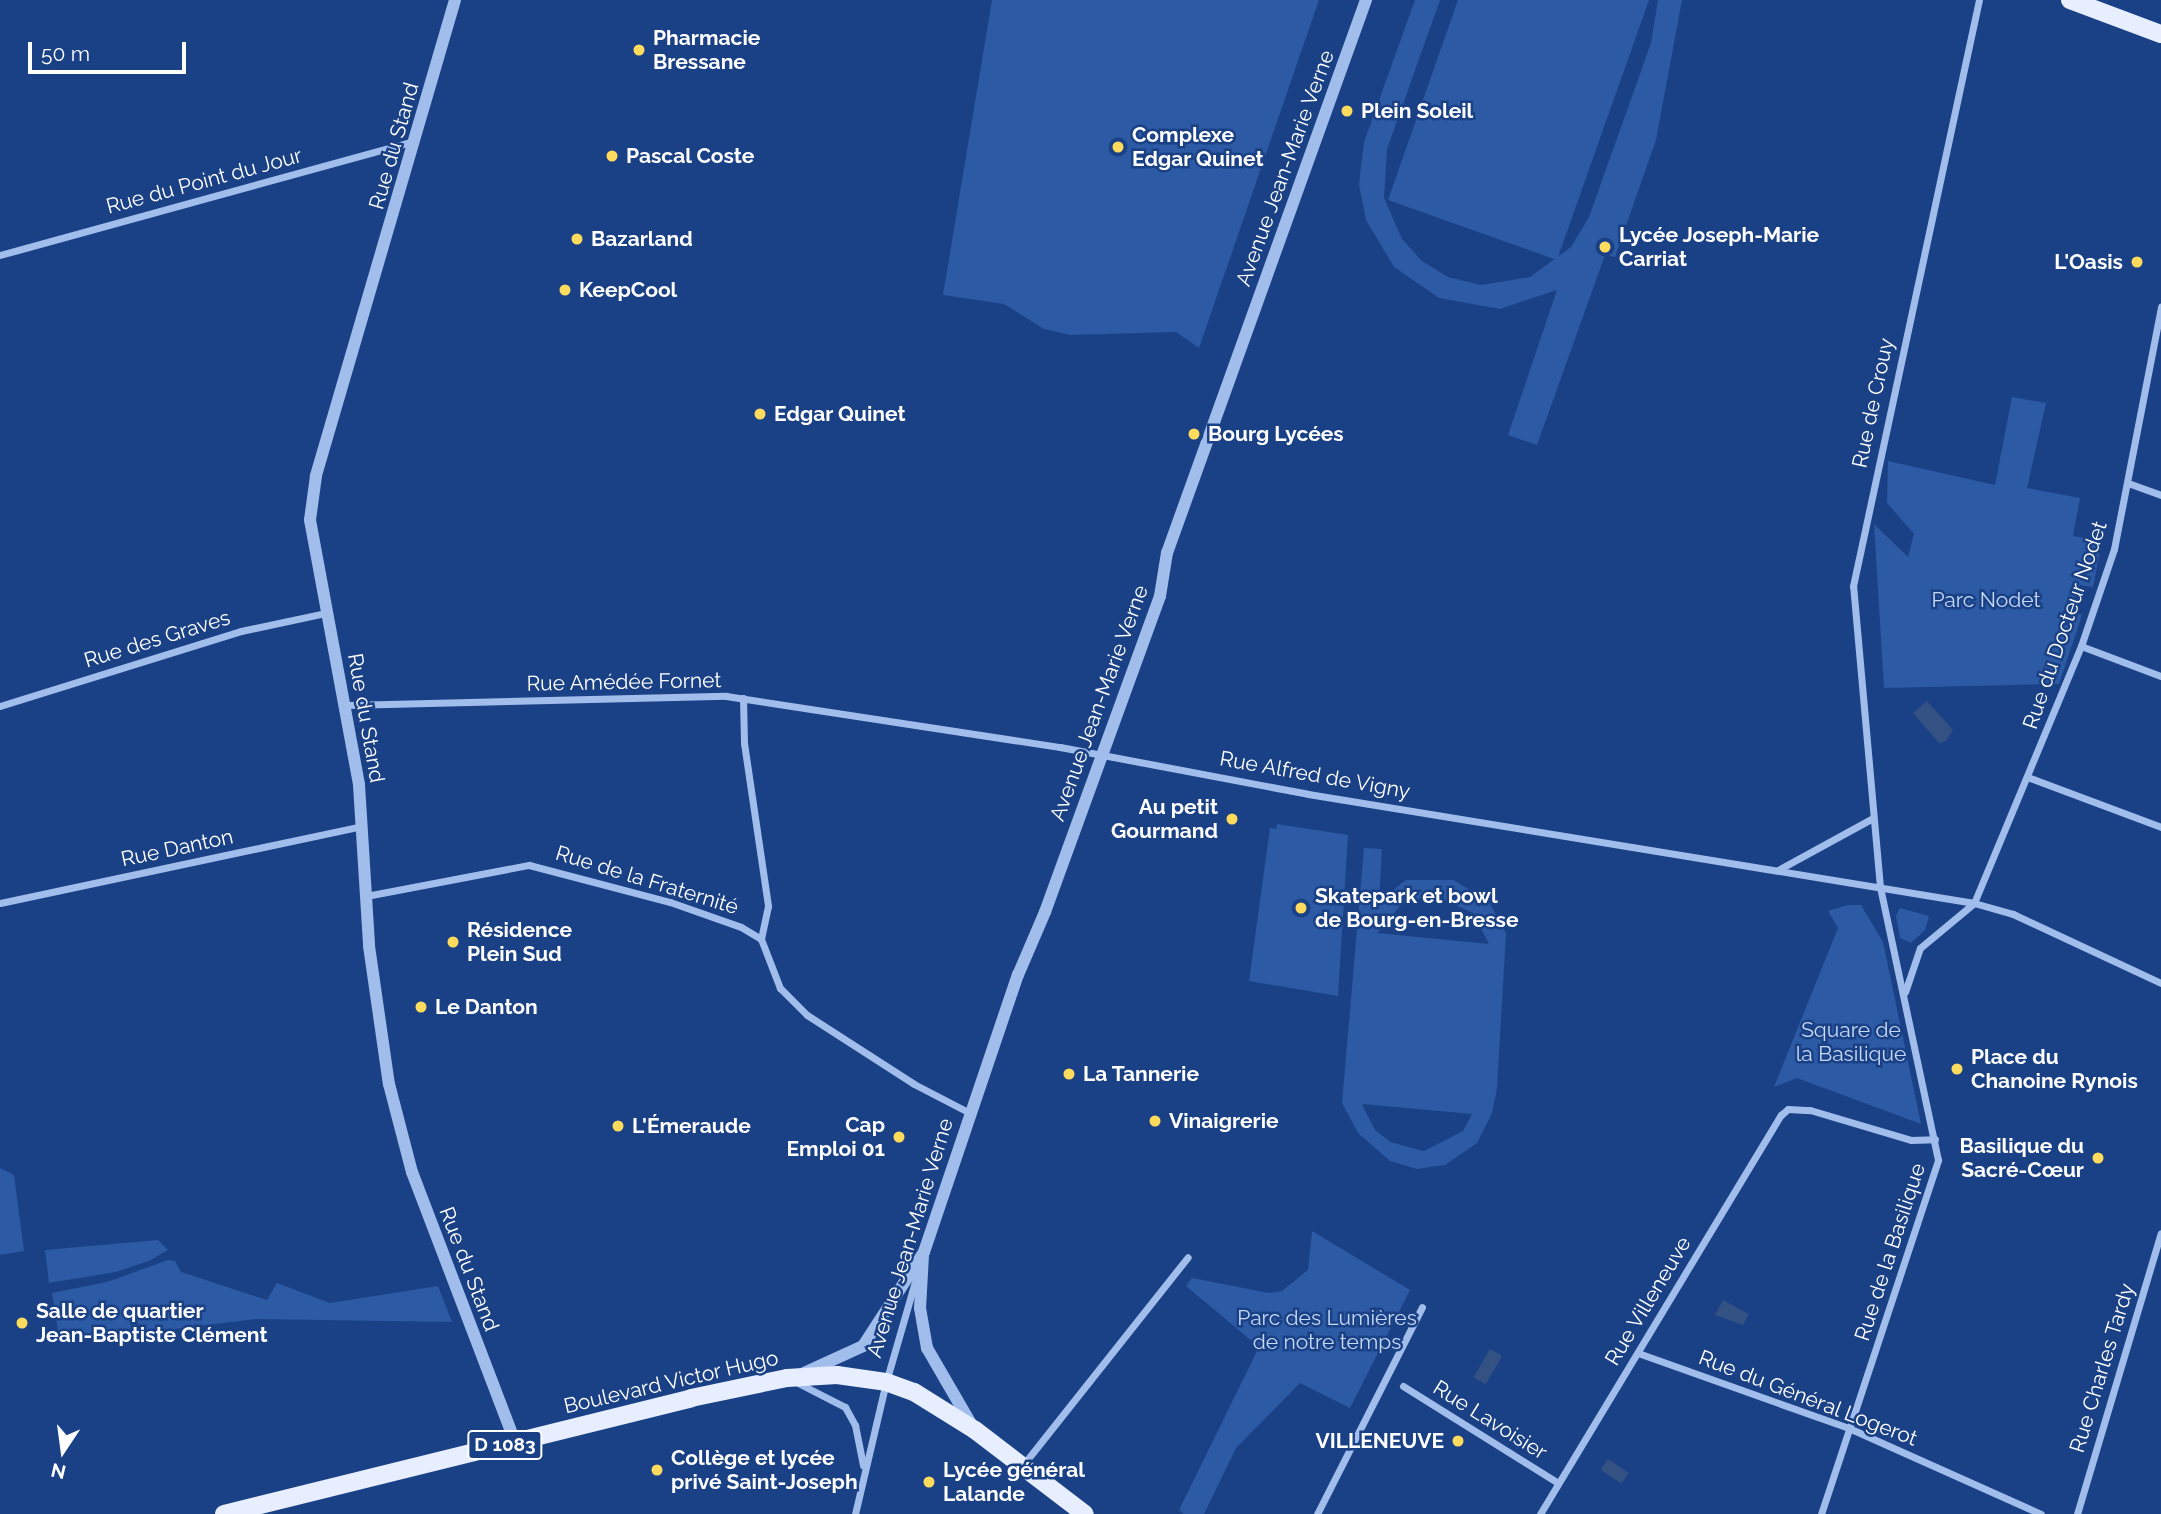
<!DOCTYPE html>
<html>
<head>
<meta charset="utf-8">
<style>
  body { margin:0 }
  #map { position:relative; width:2161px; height:1514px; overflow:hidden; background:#1a4185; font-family:Raleway,sans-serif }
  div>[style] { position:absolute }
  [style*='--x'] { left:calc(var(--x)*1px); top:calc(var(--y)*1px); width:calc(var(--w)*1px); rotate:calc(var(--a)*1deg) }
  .green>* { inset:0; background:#2d5aa4 }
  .water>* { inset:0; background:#335183; transform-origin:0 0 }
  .minor>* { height:7px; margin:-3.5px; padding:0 3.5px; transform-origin:3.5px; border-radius:3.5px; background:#a1bdec }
  .tertiary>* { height:12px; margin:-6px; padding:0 6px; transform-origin:6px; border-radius:6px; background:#a1bdec }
  .primary>* { height:18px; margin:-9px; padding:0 9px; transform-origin:9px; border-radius:9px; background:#e6eeff }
  .dots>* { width:19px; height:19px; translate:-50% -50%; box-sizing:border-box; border:4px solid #1a4185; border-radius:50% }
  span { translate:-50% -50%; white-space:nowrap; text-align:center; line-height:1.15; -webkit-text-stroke:5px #1a4185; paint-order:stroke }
  .shield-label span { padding:2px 5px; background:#1a4185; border:2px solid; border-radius:5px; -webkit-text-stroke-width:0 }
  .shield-label { font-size:19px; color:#fff; font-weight:700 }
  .poi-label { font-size:21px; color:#fff; font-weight:700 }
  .left { translate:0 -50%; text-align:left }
  .right { translate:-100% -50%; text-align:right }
  .street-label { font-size:21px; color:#fff }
  .park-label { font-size:21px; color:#c6d9f9 }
  .north { position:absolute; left:28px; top:1416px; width:70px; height:70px; -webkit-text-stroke:5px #1a4185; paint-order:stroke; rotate:193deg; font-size:19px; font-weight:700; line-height:28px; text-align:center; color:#fff }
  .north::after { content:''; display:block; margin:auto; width:24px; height:32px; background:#fff; clip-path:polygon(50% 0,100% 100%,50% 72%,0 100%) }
  .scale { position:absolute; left:28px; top:42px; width:158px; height:32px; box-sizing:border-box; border:4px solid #fff; border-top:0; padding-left:9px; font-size:21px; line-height:24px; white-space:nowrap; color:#fff; -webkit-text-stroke:5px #1a4185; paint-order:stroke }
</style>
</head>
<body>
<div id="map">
  <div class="green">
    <i style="clip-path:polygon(992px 0,1319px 0,1199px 348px,1176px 332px,1070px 335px,1044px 329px,1004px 304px,943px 295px)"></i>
    <i style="clip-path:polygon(1415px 0,1440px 0,1387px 149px,1384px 198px,1402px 239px,1422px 261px,1448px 277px,1481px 285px,1530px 277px,1571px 247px,1589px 217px,1651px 43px,1658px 0,1682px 0,1656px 140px,1615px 257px,1605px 255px,1537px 445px,1508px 435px,1557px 290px,1500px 309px,1439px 298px,1394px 267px,1366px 220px,1359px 184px,1364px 142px)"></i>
    <i style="clip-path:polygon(1458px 0,1649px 0,1557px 260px,1388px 200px)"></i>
    <i style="clip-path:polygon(2012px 397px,2046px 403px,2027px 488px,2080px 498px,2073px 536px,2102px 541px,2093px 587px,2080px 585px,2071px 610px,2082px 615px,2059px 684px,1884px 688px,1874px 524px,1908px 557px,1914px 534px,1887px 503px,1888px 461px,1995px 485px)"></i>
    <i style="clip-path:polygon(1277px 824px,1348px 835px,1338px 996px,1249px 981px,1270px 828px,1276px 829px)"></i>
    <i style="clip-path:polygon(evenodd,1364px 848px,1382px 849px,1379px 901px,1406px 880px,1453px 880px,1488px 900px,1506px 933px,1497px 1088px,1492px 1113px,1477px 1143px,1445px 1165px,1417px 1169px,1390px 1161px,1358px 1133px,1342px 1103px,1364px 848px,1431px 894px,1473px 913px,1489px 944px,1377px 933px,1400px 906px,1431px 894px,1364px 848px,1362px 1105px,1363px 1104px,1472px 1114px,1463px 1131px,1424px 1151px,1390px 1142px,1375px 1130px,1362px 1105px)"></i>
    <i style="clip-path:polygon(1848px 905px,1861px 905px,1883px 942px,1921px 1124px,1797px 1078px,1774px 1087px,1838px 928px,1828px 911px)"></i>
    <i style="clip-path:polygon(1900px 908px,1929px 916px,1925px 930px,1911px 943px,1900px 938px,1896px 916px)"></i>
    <i style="clip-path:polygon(0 1168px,14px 1175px,24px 1251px,0 1255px)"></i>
    <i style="clip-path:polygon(1312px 1231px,1410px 1290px,1350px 1408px,1300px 1383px,1236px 1448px,1204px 1514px,1184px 1514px,1179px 1510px,1259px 1347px,1186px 1286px,1192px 1278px,1269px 1293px,1282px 1291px,1308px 1270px)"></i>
    <i style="clip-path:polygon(158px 1240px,168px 1250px,149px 1261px,116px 1272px,49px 1283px,45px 1250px)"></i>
    <i style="clip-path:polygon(168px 1260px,175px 1261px,181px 1272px,267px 1300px,277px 1283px,330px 1303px,438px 1286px,452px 1322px,256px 1319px,60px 1343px,52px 1293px,107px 1282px)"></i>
  </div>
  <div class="water">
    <i style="clip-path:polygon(1927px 701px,1953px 730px,1946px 741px,1939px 743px,1913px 713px)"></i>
    <i style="clip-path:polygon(1723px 1300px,1749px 1314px,1743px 1325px,1715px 1315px)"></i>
    <i style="left:1490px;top:1349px;width:14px;height:33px;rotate:30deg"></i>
    <i style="left:1608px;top:1459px;width:25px;height:13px;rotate:34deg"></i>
  </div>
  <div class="minor">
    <i style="--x:0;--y:255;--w:429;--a:-15.4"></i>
    <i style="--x:2128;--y:483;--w:35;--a:20"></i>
    <i style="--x:2081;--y:646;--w:85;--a:20.6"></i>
    <i style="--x:743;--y:698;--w:45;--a:88.7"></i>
    <i style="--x:744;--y:743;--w:165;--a:81.6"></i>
    <i style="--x:768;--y:906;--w:34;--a:102"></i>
    <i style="--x:347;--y:705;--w:379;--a:-1.4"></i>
    <i style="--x:726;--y:696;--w:338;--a:8.7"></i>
    <i style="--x:1060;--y:747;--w:252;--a:10.7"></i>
    <i style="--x:1308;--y:794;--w:675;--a:9.29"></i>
    <i style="--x:1974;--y:903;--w:41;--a:15.8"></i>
    <i style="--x:2013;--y:914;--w:163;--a:25"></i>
    <i style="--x:0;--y:706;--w:252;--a:-17.3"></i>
    <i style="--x:241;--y:631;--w:87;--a:-12"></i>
    <i style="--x:2030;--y:778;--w:140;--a:20.5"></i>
    <i style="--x:1778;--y:870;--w:108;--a:-28.7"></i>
    <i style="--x:366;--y:896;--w:166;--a:-10.8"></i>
    <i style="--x:529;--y:865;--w:146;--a:14.7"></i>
    <i style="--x:670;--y:902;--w:75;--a:19.4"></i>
    <i style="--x:741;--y:927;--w:23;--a:31"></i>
    <i style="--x:761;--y:939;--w:53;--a:68.8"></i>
    <i style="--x:780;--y:988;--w:38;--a:45"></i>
    <i style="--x:807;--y:1015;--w:127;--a:32.8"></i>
    <i style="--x:914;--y:1084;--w:63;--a:27.4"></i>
    <i style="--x:0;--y:903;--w:370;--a:-12"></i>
    <i style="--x:1905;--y:992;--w:46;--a:-71.2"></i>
    <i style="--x:1920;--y:948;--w:70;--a:-39.8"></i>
    <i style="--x:1974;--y:903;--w:278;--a:-67.4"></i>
    <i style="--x:2081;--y:646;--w:102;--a:-71.2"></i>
    <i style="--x:2114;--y:549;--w:247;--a:-79"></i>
    <i style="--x:1638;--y:1353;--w:226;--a:19.6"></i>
    <i style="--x:1851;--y:1429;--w:208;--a:24.1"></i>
    <i style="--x:798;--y:1383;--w:53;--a:27.1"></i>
    <i style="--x:845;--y:1407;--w:21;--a:61"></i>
    <i style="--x:855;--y:1425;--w:41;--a:78.7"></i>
    <i style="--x:1403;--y:1386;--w:183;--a:32"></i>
    <i style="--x:1023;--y:1465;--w:265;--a:-51.6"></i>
    <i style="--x:855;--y:1514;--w:136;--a:-76.8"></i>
    <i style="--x:886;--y:1382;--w:116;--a:-73.9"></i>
    <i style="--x:1317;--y:1514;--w:232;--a:-63.1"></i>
    <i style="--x:1540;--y:1514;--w:466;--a:-58.9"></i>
    <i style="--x:1781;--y:1115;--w:9;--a:-41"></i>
    <i style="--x:1788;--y:1109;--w:22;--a:3"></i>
    <i style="--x:1810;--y:1110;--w:105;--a:16.5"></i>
    <i style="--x:1911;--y:1140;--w:24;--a:-2"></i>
    <i style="--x:1821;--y:1514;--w:373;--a:-71.7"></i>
    <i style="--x:1938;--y:1160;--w:279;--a:-102"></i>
    <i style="--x:1880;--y:887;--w:302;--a:-95.1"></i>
    <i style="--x:1853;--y:586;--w:599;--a:-77.87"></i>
    <i style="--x:2077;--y:1514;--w:293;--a:-73.4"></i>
  </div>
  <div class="tertiary">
    <i style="--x:455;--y:0;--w:496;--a:106.3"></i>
    <i style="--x:316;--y:476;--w:44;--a:97.8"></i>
    <i style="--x:310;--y:520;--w:269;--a:79.5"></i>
    <i style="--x:359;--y:785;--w:161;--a:86.4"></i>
    <i style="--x:369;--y:946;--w:139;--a:81.8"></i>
    <i style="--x:389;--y:1084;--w:91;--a:75.4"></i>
    <i style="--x:412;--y:1172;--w:289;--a:69.1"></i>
    <i style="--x:923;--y:1255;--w:53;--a:93.2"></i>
    <i style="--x:920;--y:1308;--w:41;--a:80.1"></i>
    <i style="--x:927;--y:1348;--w:88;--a:59.9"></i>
    <i style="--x:804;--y:1373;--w:65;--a:-24.6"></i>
    <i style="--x:863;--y:1346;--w:112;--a:-57"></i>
    <i style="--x:924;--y:1252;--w:293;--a:-71.3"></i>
    <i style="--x:1018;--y:975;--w:69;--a:-66.8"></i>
    <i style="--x:1045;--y:912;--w:336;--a:-70"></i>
    <i style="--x:1160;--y:596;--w:44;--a:-80.8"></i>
    <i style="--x:1167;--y:553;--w:588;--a:-70.21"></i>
  </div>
  <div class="primary">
    <i style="--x:2070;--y:0;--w:97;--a:20.5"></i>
    <i style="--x:224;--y:1514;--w:481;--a:-13.9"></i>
    <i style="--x:691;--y:1398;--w:98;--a:-11.8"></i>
    <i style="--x:787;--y:1378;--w:50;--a:-3.4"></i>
    <i style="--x:837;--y:1375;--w:49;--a:8.1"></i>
    <i style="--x:886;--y:1382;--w:30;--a:20"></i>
    <i style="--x:914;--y:1392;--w:72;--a:31.9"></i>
    <i style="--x:975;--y:1430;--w:138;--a:37.4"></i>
  </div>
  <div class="dots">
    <i style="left:639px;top:50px;background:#fedb5d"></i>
    <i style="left:1347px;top:111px;background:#fedb5d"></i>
    <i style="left:1118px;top:147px;background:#fedb5d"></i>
    <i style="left:612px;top:156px;background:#fedb5d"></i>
    <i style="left:577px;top:239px;background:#fedb5d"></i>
    <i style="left:1605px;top:247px;background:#fedb5d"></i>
    <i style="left:2137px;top:262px;background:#fedb5d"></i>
    <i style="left:565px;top:290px;background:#fedb5d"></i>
    <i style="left:760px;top:414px;background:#fedb5d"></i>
    <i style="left:1194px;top:434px;background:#fedb5d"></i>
    <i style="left:1232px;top:819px;background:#fedb5d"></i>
    <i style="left:1301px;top:908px;background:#fedb5d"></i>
    <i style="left:453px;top:942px;background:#fedb5d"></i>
    <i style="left:421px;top:1007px;background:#fedb5d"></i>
    <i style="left:1957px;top:1069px;background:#fedb5d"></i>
    <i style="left:1069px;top:1074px;background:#fedb5d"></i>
    <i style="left:1155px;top:1121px;background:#fedb5d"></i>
    <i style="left:618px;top:1126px;background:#fedb5d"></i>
    <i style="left:899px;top:1137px;background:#fedb5d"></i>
    <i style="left:2098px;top:1158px;background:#fedb5d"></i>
    <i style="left:22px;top:1323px;background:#fedb5d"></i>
    <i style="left:1458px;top:1441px;background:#fedb5d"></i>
    <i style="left:657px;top:1470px;background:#fedb5d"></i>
    <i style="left:929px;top:1482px;background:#fedb5d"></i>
  </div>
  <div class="shield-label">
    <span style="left:505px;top:1445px">D 1083</span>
  </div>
  <div class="poi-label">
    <span class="left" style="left:653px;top:50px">Pharmacie<br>Bressane</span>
    <span class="left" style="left:1361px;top:111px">Plein Soleil</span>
    <span class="left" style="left:1132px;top:147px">Complexe<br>Edgar Quinet</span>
    <span class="left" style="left:626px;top:156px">Pascal Coste</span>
    <span class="left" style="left:1619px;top:247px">Lycée Joseph-Marie<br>Carriat</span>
    <span class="left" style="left:591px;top:239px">Bazarland</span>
    <span class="right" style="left:2123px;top:262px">L'Oasis</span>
    <span class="left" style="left:579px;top:290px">KeepCool</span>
    <span class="left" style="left:774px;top:414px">Edgar Quinet</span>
    <span class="left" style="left:1208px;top:434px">Bourg Lycées</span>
    <span class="right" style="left:1218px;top:819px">Au petit<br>Gourmand</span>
    <span class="left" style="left:1315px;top:908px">Skatepark et bowl<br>de Bourg-en-Bresse</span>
    <span class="left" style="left:467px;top:942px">Résidence<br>Plein Sud</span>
    <span class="left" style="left:435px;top:1007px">Le Danton</span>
    <span class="left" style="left:1971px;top:1069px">Place du<br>Chanoine Rynois</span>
    <span class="left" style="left:1083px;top:1074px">La Tannerie</span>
    <span class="left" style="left:1169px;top:1121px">Vinaigrerie</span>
    <span class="right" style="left:885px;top:1137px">Cap<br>Emploi 01</span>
    <span class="left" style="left:632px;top:1126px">L'Émeraude</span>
    <span class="right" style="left:2084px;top:1158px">Basilique du<br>Sacré-Cœur</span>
    <span class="left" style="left:36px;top:1323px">Salle de quartier<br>Jean-Baptiste Clément</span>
    <span class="right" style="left:1444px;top:1441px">VILLENEUVE</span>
    <span class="left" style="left:671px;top:1470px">Collège et lycée<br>privé Saint-Joseph</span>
    <span class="left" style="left:943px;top:1482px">Lycée général<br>Lalande</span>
  </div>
  <div class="street-label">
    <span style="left:394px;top:146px;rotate:-74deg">Rue du Stand</span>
    <span style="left:1285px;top:168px;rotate:-70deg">Avenue Jean-Marie Verne</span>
    <span style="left:204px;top:181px;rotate:-15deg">Rue du Point du Jour</span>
    <span style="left:1873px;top:403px;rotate:-78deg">Rue de Crouy</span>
    <span style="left:2065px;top:625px;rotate:-71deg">Rue du Docteur Nodet</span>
    <span style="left:157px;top:639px;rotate:-17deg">Rue des Graves</span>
    <span style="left:624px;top:682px;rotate:-1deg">Rue Amédée Fornet</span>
    <span style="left:1099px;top:703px;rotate:-70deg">Avenue Jean-Marie Verne</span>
    <span style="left:366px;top:718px;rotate:80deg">Rue du Stand</span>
    <span style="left:1315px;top:775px;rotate:10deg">Rue Alfred de Vigny</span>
    <span style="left:177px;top:848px;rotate:-12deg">Rue Danton</span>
    <span style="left:647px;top:880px;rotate:17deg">Rue de la Fraternité</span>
    <span style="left:910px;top:1238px;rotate:-73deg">Avenue Jean-Marie Verne</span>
    <span style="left:1890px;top:1252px;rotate:-72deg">Rue de la Basilique</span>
    <span style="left:469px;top:1269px;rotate:69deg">Rue du Stand</span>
    <span style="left:1648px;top:1301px;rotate:-59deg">Rue Villeneuve</span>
    <span style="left:2102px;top:1368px;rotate:-73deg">Rue Charles Tardy</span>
    <span style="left:671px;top:1382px;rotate:-13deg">Boulevard Victor Hugo</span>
    <span style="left:1808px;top:1398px;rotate:21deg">Rue du Général Logerot</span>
    <span style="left:1490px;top:1420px;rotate:32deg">Rue Lavoisier</span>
  </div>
  <div class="park-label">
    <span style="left:1986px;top:600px">Parc Nodet</span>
    <span style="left:1851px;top:1042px">Square de<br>la Basilique</span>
    <span style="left:1327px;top:1330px">Parc des Lumières<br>de notre temps</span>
  </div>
  <div class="north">N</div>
  <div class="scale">50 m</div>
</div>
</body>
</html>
